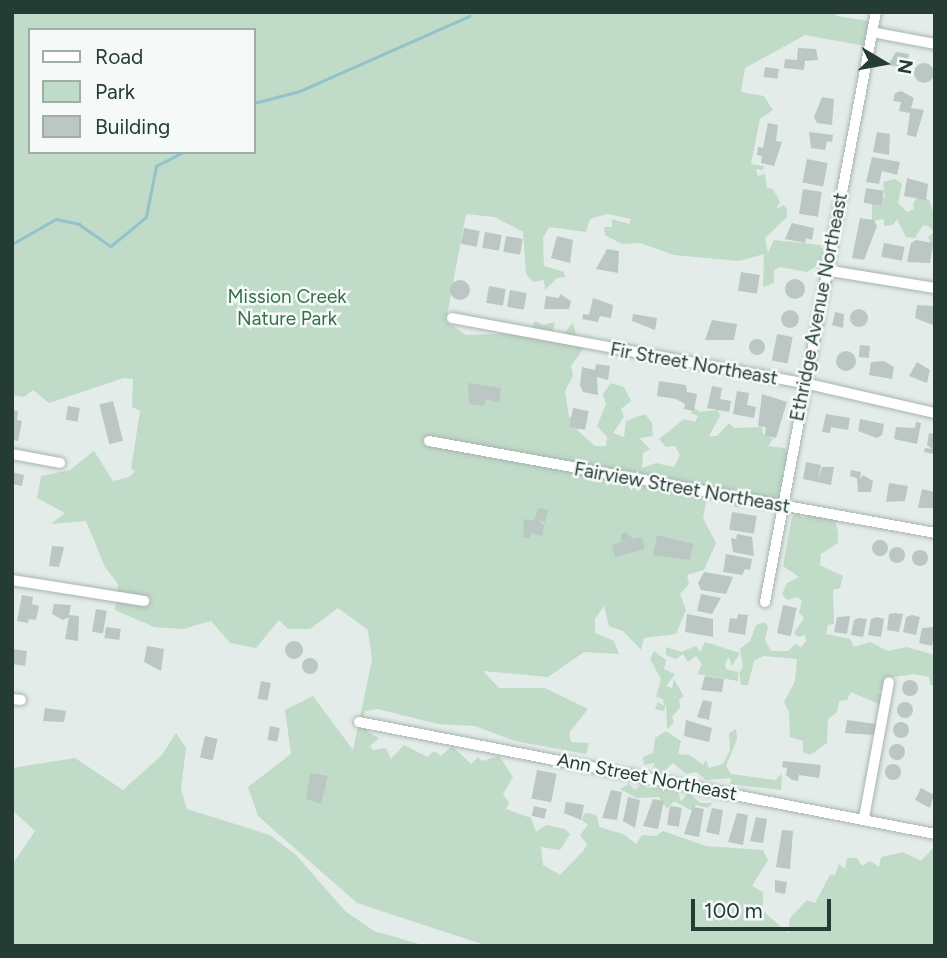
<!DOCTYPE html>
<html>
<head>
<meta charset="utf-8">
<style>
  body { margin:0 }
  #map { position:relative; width:947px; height:958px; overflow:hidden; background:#e4ece9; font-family:Figtree,sans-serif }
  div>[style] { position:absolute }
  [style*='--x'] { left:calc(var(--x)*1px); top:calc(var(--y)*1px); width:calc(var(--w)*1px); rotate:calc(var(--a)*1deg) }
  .green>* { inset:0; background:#c0dbc7 }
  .stream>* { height:2.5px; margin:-1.25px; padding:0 1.25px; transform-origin:1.25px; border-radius:1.25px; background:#92c3cb }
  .building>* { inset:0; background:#bac7c2; transform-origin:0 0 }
  .round { border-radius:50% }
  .roads { filter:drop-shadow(0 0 2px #a7b4b0) drop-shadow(0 0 2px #a7b4b0) }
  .minor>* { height:10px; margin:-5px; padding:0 5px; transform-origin:5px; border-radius:5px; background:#fff }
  span { translate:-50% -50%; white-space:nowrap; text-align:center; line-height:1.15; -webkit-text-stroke:5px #f5f9f7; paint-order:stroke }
  .park-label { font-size:19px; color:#346f4a }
  .street-label { font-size:19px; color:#253c36 }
  .frame { position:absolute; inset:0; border:14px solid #253c36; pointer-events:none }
  .legend { position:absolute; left:28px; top:28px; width:228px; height:126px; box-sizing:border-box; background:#f5f9f7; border:2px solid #a2adaa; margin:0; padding:9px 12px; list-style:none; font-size:21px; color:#253c36 }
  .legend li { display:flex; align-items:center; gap:14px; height:35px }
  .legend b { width:35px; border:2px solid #a2adaa }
  .north { position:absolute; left:849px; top:28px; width:70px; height:70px; -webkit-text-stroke:5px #f5f9f7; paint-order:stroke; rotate:100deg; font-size:19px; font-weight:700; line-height:28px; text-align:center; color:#253c36 }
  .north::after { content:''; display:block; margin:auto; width:24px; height:32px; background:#253c36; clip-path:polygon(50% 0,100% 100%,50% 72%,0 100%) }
  .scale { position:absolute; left:691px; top:899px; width:140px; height:32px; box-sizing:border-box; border:4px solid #253c36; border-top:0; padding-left:9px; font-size:21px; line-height:24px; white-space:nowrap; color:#253c36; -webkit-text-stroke:5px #f5f9f7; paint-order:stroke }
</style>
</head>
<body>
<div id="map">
  <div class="green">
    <i style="clip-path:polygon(evenodd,12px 12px,837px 12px,836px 16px,869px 21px,865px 46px,805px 35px,745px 68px,741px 92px,764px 96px,773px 110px,760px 119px,751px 164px,764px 166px,763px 170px,756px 169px,758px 176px,765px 174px,767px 188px,773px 189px,780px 202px,776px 209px,784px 205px,787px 210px,787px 217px,765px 238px,768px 253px,774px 240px,820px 245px,825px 253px,820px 264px,807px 272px,780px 267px,774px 270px,774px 283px,763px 287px,764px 254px,739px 261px,674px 255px,640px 243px,622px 244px,605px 235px,604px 227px,612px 227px,612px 219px,629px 224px,631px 219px,607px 214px,590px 219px,586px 232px,549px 227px,543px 238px,544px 266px,564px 272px,565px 277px,557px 278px,545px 290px,544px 280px,533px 282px,526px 274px,523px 232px,495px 217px,466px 214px,446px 321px,466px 335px,524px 333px,537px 328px,532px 327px,535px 321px,543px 325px,555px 322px,553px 331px,562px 337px,573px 322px,576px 336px,586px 345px,571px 366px,573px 376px,565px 391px,569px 417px,578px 417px,582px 426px,577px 430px,595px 446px,606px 446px,607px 437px,597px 426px,606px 404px,603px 394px,611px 383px,624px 387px,631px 401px,621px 409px,624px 417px,613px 433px,624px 437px,626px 421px,645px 414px,652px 423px,653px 436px,639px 438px,650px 449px,643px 453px,642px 468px,656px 463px,674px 467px,680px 455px,675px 446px,666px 447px,659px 439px,684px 419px,695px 422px,698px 416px,691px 413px,693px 407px,700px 412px,718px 410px,720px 416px,709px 436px,717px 436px,729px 423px,734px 428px,762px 427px,763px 434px,773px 439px,768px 446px,785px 448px,789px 456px,786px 470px,781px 469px,787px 489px,768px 509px,736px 507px,710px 496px,698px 482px,706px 502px,703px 518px,716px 543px,704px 570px,687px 575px,689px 584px,680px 594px,686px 610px,676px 634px,644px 638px,641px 650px,623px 631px,609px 626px,604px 606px,595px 619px,595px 633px,614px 641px,619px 654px,584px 652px,548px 677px,483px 671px,499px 688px,545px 688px,588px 709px,569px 733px,571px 742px,589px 743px,586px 754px,515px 741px,475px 726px,438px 724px,378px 709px,365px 711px,362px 721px,368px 732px,379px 738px,370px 746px,373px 750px,386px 748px,391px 759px,404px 745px,427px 757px,434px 751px,441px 756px,452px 746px,471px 764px,478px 757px,482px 761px,499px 756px,513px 777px,503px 794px,509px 803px,506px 809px,531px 818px,536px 832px,546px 825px,565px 829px,570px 834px,560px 850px,541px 847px,543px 865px,560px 875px,584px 850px,587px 844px,580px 835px,588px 825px,582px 820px,584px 814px,589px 813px,597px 816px,599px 827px,623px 834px,636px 844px,642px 835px,656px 836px,663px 831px,706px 846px,763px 850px,768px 860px,752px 886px,763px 892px,763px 911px,788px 933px,790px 918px,807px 900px,815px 903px,830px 875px,835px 875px,839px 864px,845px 869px,847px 858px,857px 858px,862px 866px,870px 861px,879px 867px,881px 857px,903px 852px,921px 861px,935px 846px,935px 946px,488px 946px,357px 903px,258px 816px,248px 787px,291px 754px,285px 710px,313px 696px,353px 750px,372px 660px,368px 630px,338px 608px,310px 629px,288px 629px,279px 620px,256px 648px,230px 643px,211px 621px,183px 629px,154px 627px,115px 610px,118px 584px,105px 567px,86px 521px,51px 524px,65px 513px,37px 498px,41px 476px,70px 470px,94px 451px,113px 481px,129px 477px,135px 471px,131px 469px,140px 411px,132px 407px,133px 379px,124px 378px,49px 403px,33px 390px,24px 397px,12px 395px,12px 12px,30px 30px,254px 30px,254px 152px,30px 152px,30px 30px)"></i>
    <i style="clip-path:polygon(895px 179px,902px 184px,898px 203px,907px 212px,914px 209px,913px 203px,920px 195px,929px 200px,935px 217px,935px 255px,928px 237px,934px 232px,928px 226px,923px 225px,915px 238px,906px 237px,897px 219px,893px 225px,884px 226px,884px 219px,872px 221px,872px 203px,885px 197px,883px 182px)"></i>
    <i style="clip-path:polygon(814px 509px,821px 509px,835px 519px,838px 532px,838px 543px,821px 554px,820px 565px,843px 576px,840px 588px,833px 590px,834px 624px,828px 625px,826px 634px,850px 639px,854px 647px,870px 642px,888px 651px,907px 647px,935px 655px,935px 685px,930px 685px,929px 677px,914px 674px,887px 678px,886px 688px,878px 691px,885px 697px,881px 705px,851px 692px,847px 700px,839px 701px,837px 712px,828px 719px,827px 743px,810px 755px,803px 752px,803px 741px,790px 737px,789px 712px,784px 702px,795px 681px,797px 659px,763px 656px,754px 661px,748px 685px,741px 685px,739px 673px,743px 667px,740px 649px,750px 641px,756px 625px,765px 622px,768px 627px,765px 640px,771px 651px,788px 651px,795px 644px,801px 647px,806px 641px,805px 635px,798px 637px,794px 633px,804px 618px,799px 612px,802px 601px,798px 597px,787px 600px,782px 594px,787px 583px,799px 577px,783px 566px,792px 517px,797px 513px,803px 518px)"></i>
    <i style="clip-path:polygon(705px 642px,740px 653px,732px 666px,729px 657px,725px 664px,726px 669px,738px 672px,738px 681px,697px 674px,702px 664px,696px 656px,688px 662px,683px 654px,676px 659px,666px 655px,666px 647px,681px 652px,696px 646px,700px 652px)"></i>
    <i style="clip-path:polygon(654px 651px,666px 660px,664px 669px,675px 674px,666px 686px,672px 688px,674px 679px,684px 697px,679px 699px,680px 707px,672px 717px,674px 722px,667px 729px,666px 703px,664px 711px,655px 709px,658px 702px,664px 706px,663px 699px,656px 697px,661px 679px,650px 659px)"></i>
    <i style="clip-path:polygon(736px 729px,737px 739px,726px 766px,731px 774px,775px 780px,782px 774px,781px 790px,737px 785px,730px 784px,731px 778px,706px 780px,696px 772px,686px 774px,673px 763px,661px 774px,653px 771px,654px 763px,644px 765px,643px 757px,653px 753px,655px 738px,666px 731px,681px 741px,678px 754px,690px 755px,703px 765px,706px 760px,709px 768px,723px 764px,730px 750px,729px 733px)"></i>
    <i style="clip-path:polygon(176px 733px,186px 748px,181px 789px,187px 809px,270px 835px,296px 855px,345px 911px,374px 931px,426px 946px,12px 946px,12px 865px,35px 831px,12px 810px,12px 768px,75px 758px,123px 790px,162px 755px)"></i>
    <i style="clip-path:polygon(642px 783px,646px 788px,677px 788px,681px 802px,688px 792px,700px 803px,713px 803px,707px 808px,696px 805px,692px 811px,674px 801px,667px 809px,659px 797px,637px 798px,620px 789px,629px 784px,635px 790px)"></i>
  </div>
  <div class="stream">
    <i style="--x:254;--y:103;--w:48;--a:-14.6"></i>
    <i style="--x:300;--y:91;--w:185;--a:-23.9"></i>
    <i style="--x:12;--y:244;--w:51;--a:-29.6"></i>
    <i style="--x:56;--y:219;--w:24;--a:12"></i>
    <i style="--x:79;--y:224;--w:39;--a:35"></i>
    <i style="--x:111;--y:246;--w:45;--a:-39.6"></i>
    <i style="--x:146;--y:217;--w:52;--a:-78.9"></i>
    <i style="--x:156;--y:166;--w:31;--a:-27"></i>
  </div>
  <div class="building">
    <i style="clip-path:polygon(798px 48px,816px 49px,818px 60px,805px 61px,804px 70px,784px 68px,785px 59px,797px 60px)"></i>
    <i style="clip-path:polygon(896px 52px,909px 54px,906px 68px,888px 65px)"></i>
    <i class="round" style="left:914px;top:63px;width:20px;height:20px"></i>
    <i style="left:765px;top:67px;width:14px;height:10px;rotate:8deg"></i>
    <i style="clip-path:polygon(901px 91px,914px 98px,911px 108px,924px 110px,916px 137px,907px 135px,910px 113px,899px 111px,901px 102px,893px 101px,895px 93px)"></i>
    <i style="clip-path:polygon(822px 97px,834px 99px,832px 125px,817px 123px,814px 117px)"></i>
    <i style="clip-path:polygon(768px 123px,778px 125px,776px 141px,782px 142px,774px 166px,761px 163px,762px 156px,757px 155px,758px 147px,763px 148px)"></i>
    <i style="clip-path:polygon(809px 132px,833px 135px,832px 142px,827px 141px,825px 150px,811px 148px)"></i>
    <i style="clip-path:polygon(877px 132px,890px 134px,889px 155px,873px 152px)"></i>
    <i style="clip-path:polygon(872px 157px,900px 162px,897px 175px,882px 171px,879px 184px,866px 182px)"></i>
    <i style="left:807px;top:159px;width:21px;height:24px;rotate:11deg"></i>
    <i style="clip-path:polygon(907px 178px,928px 184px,926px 200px,904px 196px)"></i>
    <i style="left:866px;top:188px;width:18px;height:15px;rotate:9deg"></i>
    <i style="left:803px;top:189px;width:19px;height:25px;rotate:9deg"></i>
    <i style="clip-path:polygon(860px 218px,874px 220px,877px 226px,864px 260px,852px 258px)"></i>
    <i style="clip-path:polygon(792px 223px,814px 228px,812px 240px,806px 238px,805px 243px,785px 239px)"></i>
    <i style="left:464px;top:228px;width:16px;height:16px;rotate:11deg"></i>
    <i style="left:485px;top:232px;width:17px;height:16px;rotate:10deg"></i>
    <i style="left:506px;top:236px;width:17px;height:16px;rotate:10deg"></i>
    <i style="clip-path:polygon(557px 236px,573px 240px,570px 263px,551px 258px)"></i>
    <i style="clip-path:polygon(916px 240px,933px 243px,930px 263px,907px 262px,911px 243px)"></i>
    <i style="left:884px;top:243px;width:21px;height:14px;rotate:11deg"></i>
    <i style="clip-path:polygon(607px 249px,619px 251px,618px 273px,596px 269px)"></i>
    <i style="left:741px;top:272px;width:19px;height:19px;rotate:9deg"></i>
    <i class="round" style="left:785px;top:279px;width:20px;height:20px"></i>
    <i class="round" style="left:450px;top:280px;width:20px;height:20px"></i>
    <i style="left:489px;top:286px;width:17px;height:17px;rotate:10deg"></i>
    <i style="left:510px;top:290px;width:17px;height:17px;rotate:10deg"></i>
    <i style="clip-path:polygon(560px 294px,571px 301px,569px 309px,544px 309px,546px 296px,559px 298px)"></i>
    <i style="clip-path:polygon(593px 298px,613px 305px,611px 318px,600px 316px,598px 322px,582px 319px,583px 314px,589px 315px)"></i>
    <i style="clip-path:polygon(917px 305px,935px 306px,935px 326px,915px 318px)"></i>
    <i class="round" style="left:850px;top:309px;width:18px;height:18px"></i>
    <i class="round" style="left:781px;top:310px;width:18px;height:18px"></i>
    <i style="clip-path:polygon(835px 312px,844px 314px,843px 328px,832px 325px)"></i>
    <i style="clip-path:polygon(633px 314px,657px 318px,655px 330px,632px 321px)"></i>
    <i style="clip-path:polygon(712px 320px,737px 324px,734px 340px,705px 340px)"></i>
    <i style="left:777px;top:334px;width:16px;height:27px;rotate:11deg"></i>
    <i class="round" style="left:749px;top:339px;width:16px;height:16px"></i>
    <i style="left:860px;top:345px;width:10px;height:12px;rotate:6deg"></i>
    <i class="round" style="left:836px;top:351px;width:20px;height:20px"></i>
    <i style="clip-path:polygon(884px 361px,894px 367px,892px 379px,869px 375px,871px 362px)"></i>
    <i style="clip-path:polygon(917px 362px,930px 370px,927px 383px,909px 376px)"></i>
    <i style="clip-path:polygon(596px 364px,610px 366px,608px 380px,597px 377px,598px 395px,583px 392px,580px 385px,582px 367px,595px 370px)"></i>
    <i style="clip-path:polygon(659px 381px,686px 385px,687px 392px,697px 394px,694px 411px,684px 409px,685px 404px,676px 399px,657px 396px)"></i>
    <i style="clip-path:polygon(468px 383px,501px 388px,499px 403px,486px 399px,484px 406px,469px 404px)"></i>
    <i style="clip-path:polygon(712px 386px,722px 388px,720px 399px,731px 401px,729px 412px,707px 408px)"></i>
    <i style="clip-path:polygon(737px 391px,749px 393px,747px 405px,756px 407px,754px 418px,733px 414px)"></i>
    <i style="clip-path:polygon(762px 394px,787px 402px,776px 438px,765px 436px,766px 427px,758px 426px)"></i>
    <i style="left:113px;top:401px;width:41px;height:14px;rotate:76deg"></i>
    <i style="left:68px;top:406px;width:12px;height:14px;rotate:9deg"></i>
    <i style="left:573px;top:408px;width:16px;height:19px;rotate:11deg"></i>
    <i style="clip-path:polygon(12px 410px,18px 411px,17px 420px,22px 421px,18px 441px,12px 440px)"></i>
    <i style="clip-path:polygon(826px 414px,850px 418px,848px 430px,831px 427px,830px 433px,822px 432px)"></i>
    <i style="clip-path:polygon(860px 419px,884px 424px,882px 435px,877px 438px,858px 431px)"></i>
    <i style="clip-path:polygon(916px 422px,921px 423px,917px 444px,894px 439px,896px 427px,915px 428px)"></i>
    <i style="clip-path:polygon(929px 433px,935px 434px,934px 454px,924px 452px,925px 448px,932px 449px,927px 445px)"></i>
    <i style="clip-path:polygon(806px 462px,821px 465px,818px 479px,822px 467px,834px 467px,831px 485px,803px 479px)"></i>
    <i style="clip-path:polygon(851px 470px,861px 472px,860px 479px,863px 475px,873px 481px,871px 492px,858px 492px,857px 478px,850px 476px)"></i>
    <i style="clip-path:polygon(12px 472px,24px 475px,22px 486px,12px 484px)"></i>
    <i style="clip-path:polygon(889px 483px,908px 486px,905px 501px,886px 502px)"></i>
    <i style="clip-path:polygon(922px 489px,935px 492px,934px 508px,918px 508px)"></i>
    <i style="clip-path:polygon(538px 508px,548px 510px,545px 522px,538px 520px,544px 525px,542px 536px,531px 533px,529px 539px,523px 537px,524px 519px,534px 521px)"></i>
    <i style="left:732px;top:512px;width:25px;height:18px;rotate:9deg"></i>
    <i style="clip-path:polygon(626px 532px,633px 539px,642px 537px,645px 549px,615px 557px,612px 545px,621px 542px,621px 534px)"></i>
    <i style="clip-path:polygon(737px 534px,752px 537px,754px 556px,733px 552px,731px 538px,736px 539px)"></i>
    <i style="clip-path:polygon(657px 535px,693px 544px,690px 560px,653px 555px)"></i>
    <i class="round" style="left:872px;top:540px;width:16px;height:16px"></i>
    <i style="clip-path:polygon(52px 546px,64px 547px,59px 567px,49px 566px)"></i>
    <i class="round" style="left:889px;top:547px;width:16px;height:16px"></i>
    <i class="round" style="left:912px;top:550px;width:16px;height:16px"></i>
    <i style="clip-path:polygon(726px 554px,752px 559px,750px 570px,745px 569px,742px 575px,723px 572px)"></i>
    <i style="clip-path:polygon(704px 572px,733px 577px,726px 594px,701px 590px,698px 583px)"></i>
    <i style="clip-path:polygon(701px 594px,721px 598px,712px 614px,697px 611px)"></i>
    <i style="clip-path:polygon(22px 595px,33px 597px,32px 604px,39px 606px,36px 620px,29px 619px,28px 623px,17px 621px)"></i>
    <i style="clip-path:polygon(54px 604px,71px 605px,69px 615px,79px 616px,78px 641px,65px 639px,69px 617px,63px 620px,52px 614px)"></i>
    <i style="left:783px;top:605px;width:14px;height:29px;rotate:12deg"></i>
    <i style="left:96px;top:609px;width:11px;height:23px;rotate:10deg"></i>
    <i style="clip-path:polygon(895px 613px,903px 614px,899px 632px,887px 630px,889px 614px)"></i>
    <i style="clip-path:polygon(687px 614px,713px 619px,713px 637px,685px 632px)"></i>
    <i style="clip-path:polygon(738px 614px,748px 615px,745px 635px,728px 632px,730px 618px,737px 619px)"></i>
    <i style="clip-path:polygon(912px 615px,920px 617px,916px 635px,903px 632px,906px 617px)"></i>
    <i style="clip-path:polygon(850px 616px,847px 634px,834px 632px,837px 617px)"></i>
    <i style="clip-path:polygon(877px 617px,884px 619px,881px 637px,868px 635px,871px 619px)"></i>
    <i style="clip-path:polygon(859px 618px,867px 619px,863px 637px,851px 635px,854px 620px)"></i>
    <i style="left:106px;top:627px;width:15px;height:11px;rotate:8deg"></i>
    <i style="clip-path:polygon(935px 627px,932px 646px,919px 643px,922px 628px)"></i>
    <i class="round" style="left:285px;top:641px;width:18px;height:18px"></i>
    <i style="clip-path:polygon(147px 646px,164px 649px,161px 671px,144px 662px)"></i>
    <i style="clip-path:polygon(12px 649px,27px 651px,25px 666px,12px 664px)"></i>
    <i class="round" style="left:302px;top:658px;width:16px;height:16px"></i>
    <i style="clip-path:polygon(705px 676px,724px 679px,722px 692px,701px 690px)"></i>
    <i class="round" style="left:902px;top:680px;width:16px;height:16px"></i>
    <i style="left:261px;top:681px;width:10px;height:18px;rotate:11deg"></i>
    <i style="clip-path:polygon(703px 700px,712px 702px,709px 720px,697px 717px)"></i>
    <i class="round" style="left:897px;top:702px;width:16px;height:16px"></i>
    <i style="clip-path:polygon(45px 708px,66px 711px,64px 722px,43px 721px)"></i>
    <i style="clip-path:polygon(686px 720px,712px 728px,709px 742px,684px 736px)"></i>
    <i style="clip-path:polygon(847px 720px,876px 724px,874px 735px,845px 733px)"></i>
    <i class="round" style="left:893px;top:722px;width:16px;height:16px"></i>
    <i style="left:270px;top:726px;width:10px;height:14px;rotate:11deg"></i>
    <i style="left:205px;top:736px;width:13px;height:22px;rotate:13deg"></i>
    <i class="round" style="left:889px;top:744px;width:16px;height:16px"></i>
    <i style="clip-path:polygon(783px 761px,821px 765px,819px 778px,799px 775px,798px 781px,792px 780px,786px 775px,787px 768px,782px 767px)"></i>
    <i class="round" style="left:885px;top:764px;width:16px;height:16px"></i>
    <i style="left:537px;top:770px;width:20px;height:29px;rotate:11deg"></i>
    <i style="clip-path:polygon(310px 773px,328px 776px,321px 804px,306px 799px)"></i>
    <i style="clip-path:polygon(921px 788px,932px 794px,935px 791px,930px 808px,915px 800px)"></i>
    <i style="clip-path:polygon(611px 790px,622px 792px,617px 820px,602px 818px)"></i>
    <i style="clip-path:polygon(628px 797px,640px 800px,635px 828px,623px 821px)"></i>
    <i style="clip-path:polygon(653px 799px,664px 801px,658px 829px,643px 826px)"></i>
    <i style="clip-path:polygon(566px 802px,584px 805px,581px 820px,564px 813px)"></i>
    <i style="left:534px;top:806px;width:13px;height:10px;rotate:13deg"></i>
    <i style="left:670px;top:806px;width:12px;height:19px;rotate:9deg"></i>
    <i style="clip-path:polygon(693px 807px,704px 809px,699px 837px,684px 834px)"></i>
    <i style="clip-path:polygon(712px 808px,723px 810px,719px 835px,706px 832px)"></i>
    <i style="clip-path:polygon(737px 813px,748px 815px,743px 845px,728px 842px)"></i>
    <i style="clip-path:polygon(756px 817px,767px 819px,763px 843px,750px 841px)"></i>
    <i style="clip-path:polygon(782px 830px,793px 831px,790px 869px,776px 867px)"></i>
    <i style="clip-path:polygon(775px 880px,787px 882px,785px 894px,775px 892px)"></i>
  </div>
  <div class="roads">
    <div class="minor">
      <i style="--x:872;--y:32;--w:64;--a:10.8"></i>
      <i style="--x:825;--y:270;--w:111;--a:9.3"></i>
      <i style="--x:452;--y:318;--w:358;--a:10.5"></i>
      <i style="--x:804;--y:383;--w:134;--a:12.9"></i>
      <i style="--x:429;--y:441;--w:514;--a:10.3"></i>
      <i style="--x:12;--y:454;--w:49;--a:10.6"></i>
      <i style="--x:12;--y:580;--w:134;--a:9"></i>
      <i style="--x:765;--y:602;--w:600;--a:-79.35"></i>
      <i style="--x:12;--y:699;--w:9;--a:6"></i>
      <i style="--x:359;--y:722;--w:587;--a:11"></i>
      <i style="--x:864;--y:818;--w:138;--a:-79.6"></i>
    </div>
  </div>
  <div class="park-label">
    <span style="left:287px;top:308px">Mission Creek<br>Nature Park</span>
  </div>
  <div class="street-label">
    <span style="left:819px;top:307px;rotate:-79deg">Ethridge Avenue Northeast</span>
    <span style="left:694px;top:364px;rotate:10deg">Fir Street Northeast</span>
    <span style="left:682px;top:488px;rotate:10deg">Fairview Street Northeast</span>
    <span style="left:647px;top:777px;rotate:11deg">Ann Street Northeast</span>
  </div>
  <div class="frame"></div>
  <ul class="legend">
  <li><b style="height:9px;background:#fff"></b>Road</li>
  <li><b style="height:19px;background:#c0dbc7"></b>Park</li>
  <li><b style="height:19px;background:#bac7c2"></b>Building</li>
  </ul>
  <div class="north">N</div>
  <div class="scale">100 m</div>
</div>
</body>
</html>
